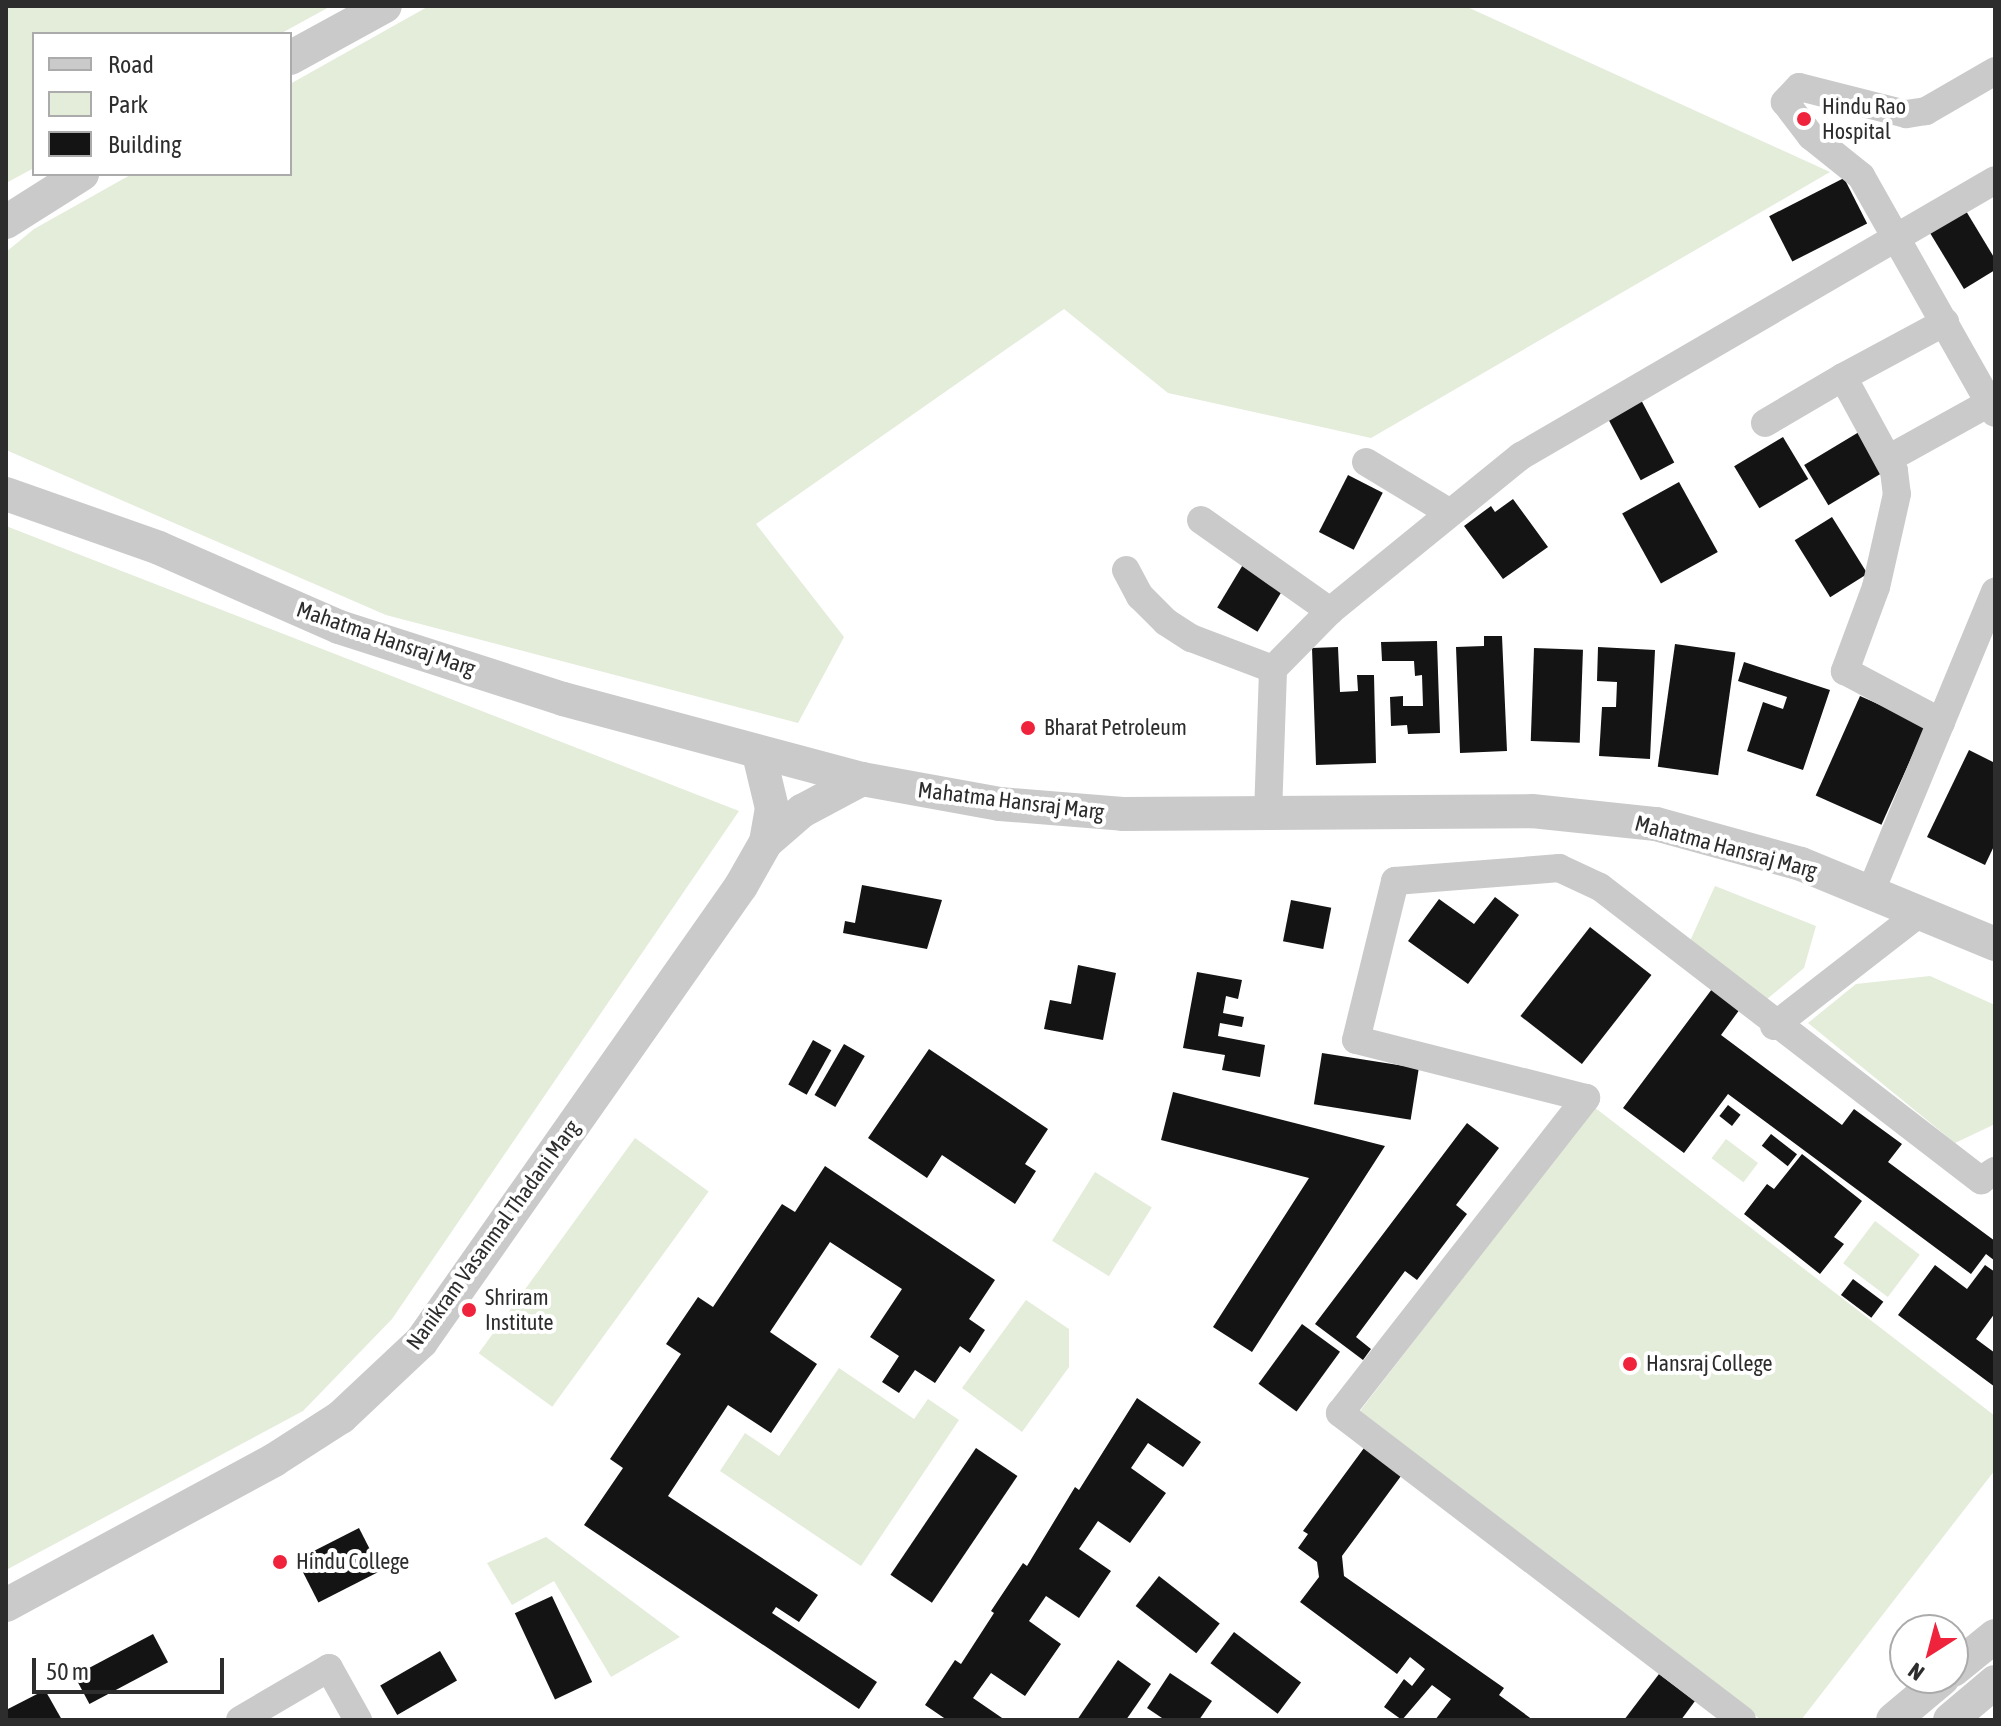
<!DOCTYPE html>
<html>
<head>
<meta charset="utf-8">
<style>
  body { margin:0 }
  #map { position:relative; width:2001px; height:1726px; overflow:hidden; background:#fff; font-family:"Asap Condensed",sans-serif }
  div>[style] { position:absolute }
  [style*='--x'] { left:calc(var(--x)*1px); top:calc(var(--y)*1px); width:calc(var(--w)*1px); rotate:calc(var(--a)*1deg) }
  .green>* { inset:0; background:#e4ecda; transform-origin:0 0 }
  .building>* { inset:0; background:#141414; transform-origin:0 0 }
  .minor>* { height:28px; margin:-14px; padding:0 14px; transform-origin:14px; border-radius:14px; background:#cacaca }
  .tertiary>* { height:34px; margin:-17px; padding:0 17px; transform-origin:17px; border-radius:17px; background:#cacaca }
  .dots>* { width:22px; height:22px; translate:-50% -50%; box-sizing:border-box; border:4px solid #fff; border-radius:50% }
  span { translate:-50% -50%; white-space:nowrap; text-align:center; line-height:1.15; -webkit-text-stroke:8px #fff; paint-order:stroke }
  .poi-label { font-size:22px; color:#2d2d2d }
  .left { translate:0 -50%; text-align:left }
  .street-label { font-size:22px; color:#2d2d2d }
  .frame { position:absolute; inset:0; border:8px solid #2d2d2d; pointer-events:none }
  .legend { position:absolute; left:32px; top:32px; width:260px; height:144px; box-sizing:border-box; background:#fff; border:2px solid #ababab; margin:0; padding:10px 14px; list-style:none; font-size:24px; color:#2d2d2d }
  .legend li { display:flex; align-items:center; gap:16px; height:40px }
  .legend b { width:40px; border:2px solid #ababab }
  .north { position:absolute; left:1889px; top:1614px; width:80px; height:80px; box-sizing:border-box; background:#fff; border:2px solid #ababab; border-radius:50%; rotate:216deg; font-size:22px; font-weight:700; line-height:32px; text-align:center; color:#2d2d2d }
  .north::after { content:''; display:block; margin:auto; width:28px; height:36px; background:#f0233c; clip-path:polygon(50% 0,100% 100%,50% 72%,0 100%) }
  .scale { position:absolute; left:32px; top:1658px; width:192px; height:36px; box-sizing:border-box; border:4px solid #2d2d2d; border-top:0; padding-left:10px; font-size:24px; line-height:28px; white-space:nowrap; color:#2d2d2d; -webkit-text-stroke:6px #fff; paint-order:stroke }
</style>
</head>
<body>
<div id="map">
  <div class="green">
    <i style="clip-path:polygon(6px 6px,331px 6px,280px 34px,34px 34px,34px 168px,6px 183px)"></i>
    <i style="clip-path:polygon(429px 6px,1465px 6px,1830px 172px,1371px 438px,1168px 393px,1064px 309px,756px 524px,844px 637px,798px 723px,386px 615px,6px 450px,6px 252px,34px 229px,132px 174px,290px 174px,290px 84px)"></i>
    <i style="clip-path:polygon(6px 526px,739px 811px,392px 1319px,303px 1411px,6px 1570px)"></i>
    <i style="clip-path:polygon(1715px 886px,1816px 926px,1804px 968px,1766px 1000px,1690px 941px)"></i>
    <i style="clip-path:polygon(1930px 976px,1995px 1005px,1995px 1124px,1955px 1143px,1808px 1023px,1856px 984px)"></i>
    <i style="clip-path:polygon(1594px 1107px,1995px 1416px,1995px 1470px,1801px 1720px,1761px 1720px,1360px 1411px)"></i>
    <i style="left:635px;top:1138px;width:91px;height:266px;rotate:36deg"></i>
    <i style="left:1726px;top:1139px;width:40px;height:24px;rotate:37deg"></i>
    <i style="left:1095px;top:1172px;width:67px;height:81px;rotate:32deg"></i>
    <i style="left:1875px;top:1221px;width:56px;height:53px;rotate:37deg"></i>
    <i style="clip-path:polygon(1026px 1300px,1069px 1329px,1069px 1367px,1022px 1432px,962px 1388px)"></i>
    <i style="clip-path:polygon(839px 1368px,914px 1419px,928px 1399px,959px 1420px,861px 1566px,720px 1471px,745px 1433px,779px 1456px)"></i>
    <i style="clip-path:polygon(546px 1537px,680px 1637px,611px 1677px,554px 1581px,512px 1605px,487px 1563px)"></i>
  </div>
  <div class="building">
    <i style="left:1844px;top:178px;width:51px;height:84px;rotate:63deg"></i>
    <i style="clip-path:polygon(1963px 206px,1995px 259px,1995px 270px,1964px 289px,1927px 228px)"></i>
    <i style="left:1640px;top:398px;width:73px;height:38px;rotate:62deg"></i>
    <i style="left:1859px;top:432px;width:47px;height:64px;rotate:59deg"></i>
    <i style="left:1783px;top:437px;width:49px;height:57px;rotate:59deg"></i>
    <i style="left:1348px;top:475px;width:39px;height:64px;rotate:27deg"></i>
    <i style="left:1679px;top:482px;width:80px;height:65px;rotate:61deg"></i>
    <i style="clip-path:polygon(1513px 499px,1548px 547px,1503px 579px,1464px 526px,1491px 506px,1495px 512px)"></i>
    <i style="left:1832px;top:517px;width:67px;height:44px;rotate:58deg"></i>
    <i style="left:1244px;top:563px;width:47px;height:52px;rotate:31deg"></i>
    <i style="clip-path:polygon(1484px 636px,1502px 636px,1507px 751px,1460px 753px,1456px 647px,1484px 646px)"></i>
    <i style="clip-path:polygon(1437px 641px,1440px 733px,1408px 734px,1407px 725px,1391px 726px,1390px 697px,1403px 696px,1403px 706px,1423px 706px,1422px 675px,1415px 676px,1414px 661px,1382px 661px,1381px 642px)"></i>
    <i style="left:1675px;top:644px;width:61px;height:124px;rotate:8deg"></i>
    <i style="clip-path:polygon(1338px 647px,1340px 692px,1358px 691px,1357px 675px,1374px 675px,1376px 763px,1316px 765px,1312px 648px)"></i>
    <i style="clip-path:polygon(1598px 647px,1655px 650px,1650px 759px,1599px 756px,1602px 707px,1616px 707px,1617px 682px,1597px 681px)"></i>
    <i style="left:1534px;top:648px;width:49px;height:93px;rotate:2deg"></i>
    <i style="clip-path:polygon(1744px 662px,1830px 690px,1803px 770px,1747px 751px,1763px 702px,1783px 709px,1787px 697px,1738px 681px)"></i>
    <i style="left:1860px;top:696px;width:72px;height:109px;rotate:24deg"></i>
    <i style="clip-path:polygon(1969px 750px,1995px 763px,1995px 844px,1985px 865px,1927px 837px)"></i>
    <i style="clip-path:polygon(862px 885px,942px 900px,927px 949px,843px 933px,845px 921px,855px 923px)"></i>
    <i style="clip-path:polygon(1495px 897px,1519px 915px,1468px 984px,1408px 941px,1439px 899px,1474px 924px)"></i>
    <i style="left:1291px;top:900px;width:41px;height:42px;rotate:11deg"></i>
    <i style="left:1590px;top:927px;width:78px;height:113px;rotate:38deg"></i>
    <i style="clip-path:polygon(1078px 965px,1116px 973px,1103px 1040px,1044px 1029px,1050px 1000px,1071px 1004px)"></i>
    <i style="clip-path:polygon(1197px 972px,1242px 980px,1238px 999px,1226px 996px,1223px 1013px,1244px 1017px,1242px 1027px,1220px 1023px,1218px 1036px,1265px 1045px,1260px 1077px,1222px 1070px,1225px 1055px,1183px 1048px)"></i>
    <i style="clip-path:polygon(1712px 989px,1740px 1009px,1721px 1035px,1842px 1125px,1854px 1109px,1902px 1144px,1888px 1162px,1995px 1241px,1995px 1261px,1986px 1254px,1971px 1274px,1728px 1094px,1684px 1153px,1623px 1108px)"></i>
    <i style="left:813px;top:1040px;width:21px;height:51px;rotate:29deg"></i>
    <i style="left:844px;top:1044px;width:24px;height:59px;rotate:30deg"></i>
    <i style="clip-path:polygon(929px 1049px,1048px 1129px,1025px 1164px,1036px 1171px,1015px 1204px,942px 1155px,927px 1178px,868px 1138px)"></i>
    <i style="left:1322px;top:1053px;width:98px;height:52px;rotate:9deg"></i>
    <i style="clip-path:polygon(1173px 1092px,1385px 1146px,1252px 1352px,1213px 1327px,1309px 1178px,1161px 1140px)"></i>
    <i style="left:1728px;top:1105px;width:16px;height:14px;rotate:38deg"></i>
    <i style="clip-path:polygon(1467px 1123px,1499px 1148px,1456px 1205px,1467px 1214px,1417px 1280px,1405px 1271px,1356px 1337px,1371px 1349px,1363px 1360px,1315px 1324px)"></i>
    <i style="left:1771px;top:1134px;width:33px;height:15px;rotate:38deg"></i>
    <i style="clip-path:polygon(1802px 1154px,1862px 1201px,1834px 1237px,1844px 1244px,1820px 1274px,1744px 1214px,1767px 1184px,1774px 1189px)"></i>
    <i style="clip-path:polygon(825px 1166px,995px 1280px,969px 1319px,985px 1330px,970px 1353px,960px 1346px,935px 1383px,915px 1370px,899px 1393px,882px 1382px,899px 1356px,870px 1337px,902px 1289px,830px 1242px,770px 1332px,817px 1364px,771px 1433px,728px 1405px,668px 1496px,818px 1595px,799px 1622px,776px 1607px,772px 1613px,877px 1682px,859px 1709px,584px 1525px,623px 1468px,610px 1459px,681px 1354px,666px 1344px,698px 1297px,713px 1307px,782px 1204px,795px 1212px)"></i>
    <i style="clip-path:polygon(1935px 1265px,1967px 1289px,1985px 1265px,1995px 1272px,1995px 1313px,1976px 1339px,1995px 1353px,1995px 1387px,1898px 1315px)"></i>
    <i style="left:1853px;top:1279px;width:38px;height:20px;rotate:37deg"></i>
    <i style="left:1302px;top:1324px;width:47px;height:74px;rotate:36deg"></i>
    <i style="clip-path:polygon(1137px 1398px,1201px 1442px,1183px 1467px,1148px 1443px,1131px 1468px,1166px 1493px,1130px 1543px,1098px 1521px,1079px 1549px,1111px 1571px,1079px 1618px,1046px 1596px,1029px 1621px,1061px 1644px,1025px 1696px,991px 1673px,973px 1698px,1005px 1720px,947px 1720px,925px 1705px,955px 1660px,961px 1664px,994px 1613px,991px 1611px,1023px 1563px,1027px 1566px,1075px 1487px,1079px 1490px)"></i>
    <i style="left:976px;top:1448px;width:50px;height:153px;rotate:34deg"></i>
    <i style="clip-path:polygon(1364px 1448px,1401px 1476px,1342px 1556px,1344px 1576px,1504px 1688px,1499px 1695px,1533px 1720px,1435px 1720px,1451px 1699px,1432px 1685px,1402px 1720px,1384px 1707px,1404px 1679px,1412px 1686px,1425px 1669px,1410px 1657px,1397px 1674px,1300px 1602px,1319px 1577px,1317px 1562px,1298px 1548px,1308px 1534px,1303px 1531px)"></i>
    <i style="left:359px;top:1528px;width:48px;height:70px;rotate:63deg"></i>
    <i style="left:1159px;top:1576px;width:77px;height:38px;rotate:38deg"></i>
    <i style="left:552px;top:1596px;width:95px;height:41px;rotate:65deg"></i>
    <i style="left:1234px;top:1632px;width:84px;height:39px;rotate:37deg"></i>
    <i style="left:153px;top:1634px;width:32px;height:89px;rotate:62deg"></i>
    <i style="left:440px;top:1651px;width:34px;height:69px;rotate:60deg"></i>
    <i style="clip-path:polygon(1118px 1660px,1151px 1684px,1126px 1720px,1077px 1720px)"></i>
    <i style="clip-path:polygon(1170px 1673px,1212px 1701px,1199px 1720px,1165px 1720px,1147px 1708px)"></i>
    <i style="clip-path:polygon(1659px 1674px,1695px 1701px,1681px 1720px,1624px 1720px)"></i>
    <i style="clip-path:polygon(45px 1690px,62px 1720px,6px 1720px,6px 1710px)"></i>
  </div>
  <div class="minor">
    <i style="--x:1995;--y:71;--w:80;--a:149.9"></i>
    <i style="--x:1926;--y:111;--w:20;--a:171"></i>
    <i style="--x:1906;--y:114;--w:110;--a:-165.8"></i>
    <i style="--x:1799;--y:87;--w:21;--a:133"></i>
    <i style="--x:1785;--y:102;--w:43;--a:52.6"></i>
    <i style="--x:1811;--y:136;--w:64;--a:38.7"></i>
    <i style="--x:1861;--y:176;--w:272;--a:60.5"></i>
    <i style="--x:1843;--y:377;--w:116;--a:-28.3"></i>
    <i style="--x:1765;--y:423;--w:91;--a:-30.5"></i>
    <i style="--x:1843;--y:377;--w:107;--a:61.5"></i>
    <i style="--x:1894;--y:471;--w:23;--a:83"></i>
    <i style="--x:1897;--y:494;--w:95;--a:102.7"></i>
    <i style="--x:1876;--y:587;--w:90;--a:110.3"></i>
    <i style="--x:1845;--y:671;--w:109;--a:28"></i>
    <i style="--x:1888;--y:459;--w:115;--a:-29"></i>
    <i style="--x:1366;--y:462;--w:95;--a:31.2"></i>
    <i style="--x:1201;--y:520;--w:158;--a:35.2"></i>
    <i style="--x:1126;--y:570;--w:30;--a:62"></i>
    <i style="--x:1140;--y:596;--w:37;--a:45"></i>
    <i style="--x:1166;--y:622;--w:30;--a:33"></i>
    <i style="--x:1191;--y:638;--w:88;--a:20.7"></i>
    <i style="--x:1273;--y:669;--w:81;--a:-45.5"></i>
    <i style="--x:1330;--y:611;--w:246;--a:-39.1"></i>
    <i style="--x:1521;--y:456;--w:548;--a:-30.21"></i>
    <i style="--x:1268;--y:814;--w:145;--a:-88"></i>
    <i style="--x:1871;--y:891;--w:324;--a:-67.5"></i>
    <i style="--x:1774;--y:1026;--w:186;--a:-37.8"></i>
    <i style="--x:240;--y:1720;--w:103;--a:-30.3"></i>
    <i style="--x:329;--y:1668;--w:60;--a:60.9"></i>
    <i style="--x:1742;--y:1720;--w:506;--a:-142.63"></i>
    <i style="--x:1340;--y:1413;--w:400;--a:-52"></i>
    <i style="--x:1586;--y:1098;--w:237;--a:-165.8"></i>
    <i style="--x:1356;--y:1040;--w:164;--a:-76.2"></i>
    <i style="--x:1395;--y:881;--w:165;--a:-4.5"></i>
    <i style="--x:1559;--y:868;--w:45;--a:24.9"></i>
    <i style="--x:1600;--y:887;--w:481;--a:37.6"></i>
    <i style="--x:1981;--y:1180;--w:17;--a:-33"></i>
  </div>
  <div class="tertiary">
    <i style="--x:290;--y:58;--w:108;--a:-28.7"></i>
    <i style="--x:6;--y:222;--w:90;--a:-32.3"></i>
    <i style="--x:6;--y:494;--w:162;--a:19.4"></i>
    <i style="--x:159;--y:548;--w:197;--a:23.7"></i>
    <i style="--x:339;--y:627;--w:235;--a:17.8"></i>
    <i style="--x:563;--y:699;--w:310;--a:15"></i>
    <i style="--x:862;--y:779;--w:140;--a:10.3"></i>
    <i style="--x:1000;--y:804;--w:123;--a:4.6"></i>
    <i style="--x:1123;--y:814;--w:409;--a:-0.4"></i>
    <i style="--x:1532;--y:811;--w:125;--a:6"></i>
    <i style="--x:1656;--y:824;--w:150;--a:15.4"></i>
    <i style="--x:1801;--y:864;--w:210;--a:22.4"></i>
    <i style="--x:759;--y:754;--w:56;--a:76.5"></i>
    <i style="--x:772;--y:808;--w:35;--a:100"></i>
    <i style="--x:6;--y:1605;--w:305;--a:-28.4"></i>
    <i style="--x:274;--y:1460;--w:80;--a:-32.7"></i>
    <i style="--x:341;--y:1417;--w:110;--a:-43.2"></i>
    <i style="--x:421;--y:1342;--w:557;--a:-54.94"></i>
    <i style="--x:741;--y:886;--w:51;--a:-60.4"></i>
    <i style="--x:766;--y:842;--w:48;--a:-40.7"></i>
    <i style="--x:802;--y:811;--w:68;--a:-28.1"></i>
    <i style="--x:1953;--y:1670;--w:54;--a:-39"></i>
    <i style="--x:1893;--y:1720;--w:65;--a:-40"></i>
    <i style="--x:1950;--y:1720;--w:59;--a:-40.2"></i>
  </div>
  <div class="dots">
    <i style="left:1804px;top:119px;background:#f0233c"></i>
    <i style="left:1028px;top:728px;background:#f0233c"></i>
    <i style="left:469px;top:1310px;background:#f0233c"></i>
    <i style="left:1630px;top:1364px;background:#f0233c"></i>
    <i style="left:280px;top:1562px;background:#f0233c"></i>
  </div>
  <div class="poi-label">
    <span class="left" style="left:1822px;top:119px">Hindu Rao<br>Hospital</span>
    <span class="left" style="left:1044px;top:728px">Bharat Petroleum</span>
    <span class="left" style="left:485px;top:1310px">Shriram<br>Institute</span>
    <span class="left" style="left:1646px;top:1364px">Hansraj College</span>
    <span class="left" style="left:296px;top:1562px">Hindu College</span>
  </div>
  <div class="street-label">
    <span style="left:386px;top:639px;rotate:19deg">Mahatma Hansraj Marg</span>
    <span style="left:1011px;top:801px;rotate:7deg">Mahatma Hansraj Marg</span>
    <span style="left:1726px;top:847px;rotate:15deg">Mahatma Hansraj Marg</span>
    <span style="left:493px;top:1235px;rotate:-54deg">Nanikram Vasanmal Thadani Marg</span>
  </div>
  <div class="frame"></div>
  <ul class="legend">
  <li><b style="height:10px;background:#cacaca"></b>Road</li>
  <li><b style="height:22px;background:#e4ecda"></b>Park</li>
  <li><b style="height:22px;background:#141414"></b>Building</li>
  </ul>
  <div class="north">N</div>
  <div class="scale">50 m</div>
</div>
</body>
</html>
